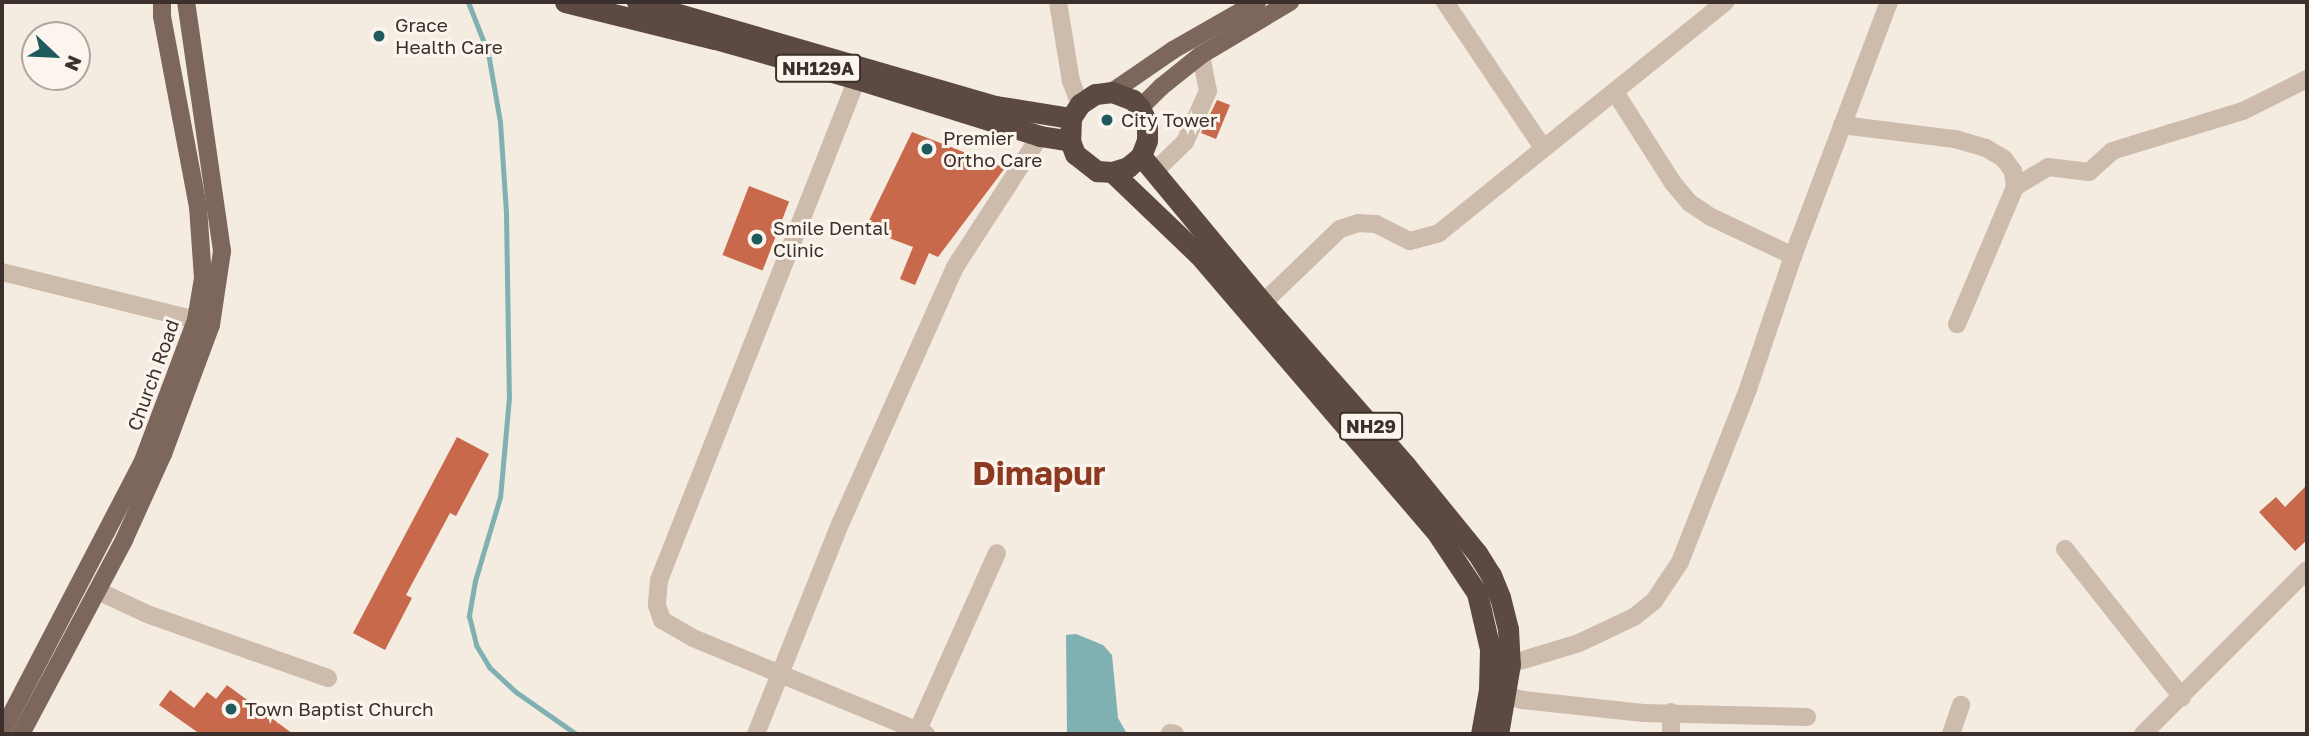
<!DOCTYPE html>
<html>
<head>
<meta charset="utf-8">
<style>
  body { margin:0 }
  #map { position:relative; width:2309px; height:736px; overflow:hidden; background:#f4ebe1; font-family:"Golos Text",sans-serif }
  div>[style] { position:absolute }
  [style*='--x'] { left:calc(var(--x)*1px); top:calc(var(--y)*1px); width:calc(var(--w)*1px); rotate:calc(var(--a)*1deg) }
  .water>* { inset:0; background:#7fb0b2 }
  .stream>* { height:5px; margin:-2.5px; padding:0 2.5px; transform-origin:2.5px; border-radius:2.5px; background:#7fb0b2 }
  .building>* { inset:0; background:#c8694b; transform-origin:0 0 }
  .minor>* { height:18px; margin:-9px; padding:0 9px; transform-origin:9px; border-radius:9px; background:#cdbbac }
  .major>* { height:18px; margin:-9px; padding:0 9px; transform-origin:9px; border-radius:9px; background:#7d675c }
  .highway>* { height:21px; margin:-10.5px; padding:0 10.5px; transform-origin:10.5px; border-radius:10.5px; background:#5c4a42 }
  .dots>* { width:19px; height:19px; translate:-50% -50%; box-sizing:border-box; border:4px solid #fbf5ee; border-radius:50% }
  span { translate:-50% -50%; white-space:nowrap; text-align:center; line-height:1.15; -webkit-text-stroke:6px #fbf5ee; paint-order:stroke }
  .shield-label span { padding:2px 5px; background:#fbf5ee; border:2px solid; border-radius:5px; -webkit-text-stroke-width:0 }
  .shield-label { font-size:18px; color:#3b302b; font-weight:700 }
  .poi-label { font-size:19px; color:#3b302b }
  .left { translate:0 -50%; text-align:left }
  .street-label { font-size:19px; color:#3b302b }
  .town-label { font-size:33px; color:#8c3b22; font-weight:700 }
  .frame { position:absolute; inset:0; border:4px solid #3b302b; pointer-events:none }
  .north { position:absolute; left:21px; top:21px; width:70px; height:70px; box-sizing:border-box; background:#fbf5ee; border:2px solid #aea6a0; border-radius:50%; rotate:113deg; font-size:19px; font-weight:700; line-height:28px; text-align:center; color:#3b302b }
  .north::after { content:''; display:block; margin:auto; width:24px; height:32px; background:#1f5a5e; clip-path:polygon(50% 0,100% 100%,50% 72%,0 100%) }
</style>
</head>
<body>
<div id="map">
  <div class="water">
    <i style="clip-path:polygon(1076px 634px,1103px 645px,1112px 655px,1118px 718px,1126px 732px,1133px 734px,1067px 734px,1066px 635px)"></i>
  </div>
  <div class="stream">
    <i style="--x:468;--y:2;--w:55;--a:68.6"></i>
    <i style="--x:488;--y:53;--w:70;--a:80.1"></i>
    <i style="--x:500;--y:122;--w:91;--a:86.2"></i>
    <i style="--x:506;--y:213;--w:184;--a:89.1"></i>
    <i style="--x:509;--y:397;--w:100;--a:95.1"></i>
    <i style="--x:500;--y:497;--w:88;--a:106.6"></i>
    <i style="--x:475;--y:581;--w:36;--a:100"></i>
    <i style="--x:469;--y:616;--w:30;--a:76"></i>
    <i style="--x:476;--y:645;--w:26;--a:59"></i>
    <i style="--x:489;--y:667;--w:37;--a:43"></i>
    <i style="--x:516;--y:692;--w:73;--a:35"></i>
  </div>
  <div class="building">
    <i style="clip-path:polygon(1217px 100px,1230px 105px,1216px 139px,1201px 133px)"></i>
    <i style="clip-path:polygon(912px 132px,1005px 168px,938px 257px,929px 253px,915px 285px,900px 279px,913px 247px,865px 229px)"></i>
    <i style="left:749px;top:186px;width:43px;height:74px;rotate:21deg"></i>
    <i style="clip-path:polygon(457px 437px,489px 454px,456px 516px,450px 513px,406px 595px,412px 598px,385px 650px,353px 633px)"></i>
    <i style="clip-path:polygon(2307px 485px,2307px 540px,2295px 551px,2259px 512px,2276px 497px,2285px 507px)"></i>
    <i style="clip-path:polygon(227px 685px,293px 734px,200px 734px,159px 705px,170px 690px,194px 708px,207px 692px,216px 699px)"></i>
  </div>
  <div class="minor">
    <i style="--x:1058;--y:2;--w:80;--a:80.7"></i>
    <i style="--x:1071;--y:81;--w:25;--a:69"></i>
    <i style="--x:1445;--y:2;--w:176;--a:56.1"></i>
    <i style="--x:857;--y:79;--w:539;--a:111.56"></i>
    <i style="--x:659;--y:580;--w:25;--a:95"></i>
    <i style="--x:657;--y:605;--w:16;--a:72"></i>
    <i style="--x:662;--y:620;--w:36;--a:30"></i>
    <i style="--x:693;--y:638;--w:252;--a:22.4"></i>
    <i style="--x:1615;--y:92;--w:108;--a:57.5"></i>
    <i style="--x:1673;--y:183;--w:26;--a:50"></i>
    <i style="--x:1690;--y:203;--w:25;--a:34"></i>
    <i style="--x:1711;--y:217;--w:91;--a:25.4"></i>
    <i style="--x:1842;--y:125;--w:114;--a:7.1"></i>
    <i style="--x:1955;--y:139;--w:32;--a:16"></i>
    <i style="--x:1986;--y:148;--w:21;--a:31"></i>
    <i style="--x:2004;--y:159;--w:15;--a:53"></i>
    <i style="--x:2013;--y:171;--w:16;--a:83"></i>
    <i style="--x:2015;--y:187;--w:149;--a:112.9"></i>
    <i style="--x:1154;--y:172;--w:43;--a:-44.1"></i>
    <i style="--x:1185;--y:142;--w:56;--a:-65.7"></i>
    <i style="--x:1208;--y:91;--w:37;--a:-101"></i>
    <i style="--x:2015;--y:187;--w:39;--a:-31"></i>
    <i style="--x:2048;--y:167;--w:41;--a:7"></i>
    <i style="--x:2089;--y:172;--w:31;--a:-42"></i>
    <i style="--x:2112;--y:151;--w:137;--a:-17"></i>
    <i style="--x:2243;--y:111;--w:72;--a:-26.6"></i>
    <i style="--x:2;--y:272;--w:200;--a:13.9"></i>
    <i style="--x:1263;--y:303;--w:107;--a:-43.9"></i>
    <i style="--x:1340;--y:229;--w:19;--a:-18"></i>
    <i style="--x:1358;--y:223;--w:18;--a:3"></i>
    <i style="--x:1376;--y:224;--w:38;--a:27"></i>
    <i style="--x:1410;--y:241;--w:30;--a:-15"></i>
    <i style="--x:1439;--y:233;--w:368;--a:-38.9"></i>
    <i style="--x:2065;--y:549;--w:189;--a:51.7"></i>
    <i style="--x:98;--y:591;--w:54;--a:25.1"></i>
    <i style="--x:147;--y:614;--w:192;--a:19.5"></i>
    <i style="--x:1510;--y:664;--w:72;--a:-16.9"></i>
    <i style="--x:1579;--y:643;--w:61;--a:-25.3"></i>
    <i style="--x:1634;--y:617;--w:26;--a:-39"></i>
    <i style="--x:1654;--y:601;--w:47;--a:-56.3"></i>
    <i style="--x:1680;--y:562;--w:186;--a:-68.5"></i>
    <i style="--x:1748;--y:389;--w:140;--a:-71.3"></i>
    <i style="--x:1793;--y:256;--w:272;--a:-69.3"></i>
    <i style="--x:1505;--y:695;--w:19;--a:16"></i>
    <i style="--x:1523;--y:700;--w:121;--a:6.2"></i>
    <i style="--x:1643;--y:713;--w:164;--a:1.4"></i>
    <i style="--x:1671;--y:712;--w:22;--a:90"></i>
    <i style="--x:1170;--y:733;--w:5;--a:11"></i>
    <i style="--x:756;--y:734;--w:228;--a:-68.2"></i>
    <i style="--x:841;--y:522;--w:279;--a:-65.9"></i>
    <i style="--x:955;--y:267;--w:156;--a:-57"></i>
    <i style="--x:916;--y:734;--w:198;--a:-65.9"></i>
    <i style="--x:1951;--y:734;--w:31;--a:-71"></i>
    <i style="--x:2143;--y:734;--w:232;--a:-45"></i>
  </div>
  <div class="major">
    <i style="--x:1112;--y:92;--w:74;--a:-34.5"></i>
    <i style="--x:1173;--y:50;--w:97;--a:-29.7"></i>
    <i style="--x:1140;--y:108;--w:30;--a:-45"></i>
    <i style="--x:1161;--y:87;--w:51;--a:-38.7"></i>
    <i style="--x:1201;--y:55;--w:104;--a:-30.8"></i>
    <i style="--x:2;--y:732;--w:305;--a:-62.5"></i>
    <i style="--x:143;--y:461;--w:151;--a:-69.4"></i>
    <i style="--x:196;--y:320;--w:43;--a:-80.5"></i>
    <i style="--x:203;--y:278;--w:71;--a:-94"></i>
    <i style="--x:198;--y:207;--w:194;--a:-100.7"></i>
    <i style="--x:162;--y:16;--w:14;--a:-90"></i>
    <i style="--x:21;--y:734;--w:220;--a:-62"></i>
    <i style="--x:124;--y:540;--w:94;--a:-65.6"></i>
    <i style="--x:163;--y:454;--w:138;--a:-69.6"></i>
    <i style="--x:211;--y:325;--w:75;--a:-81.5"></i>
    <i style="--x:222;--y:251;--w:252;--a:-98.2"></i>
  </div>
  <div class="highway">
    <i style="--x:565;--y:2;--w:154;--a:13.9"></i>
    <i style="--x:715;--y:39;--w:148;--a:15.7"></i>
    <i style="--x:857;--y:79;--w:192;--a:17.3"></i>
    <i style="--x:1040;--y:136;--w:30;--a:9"></i>
    <i style="--x:637;--y:2;--w:374;--a:16.2"></i>
    <i style="--x:996;--y:106;--w:76;--a:9.1"></i>
    <i style="--x:1141;--y:156;--w:191;--a:50.3"></i>
    <i style="--x:1263;--y:303;--w:217;--a:48.7"></i>
    <i style="--x:1406;--y:466;--w:112;--a:50.8"></i>
    <i style="--x:1477;--y:553;--w:26;--a:58"></i>
    <i style="--x:1491;--y:575;--w:24;--a:68"></i>
    <i style="--x:1500;--y:597;--w:33;--a:76"></i>
    <i style="--x:1508;--y:629;--w:35;--a:87"></i>
    <i style="--x:1510;--y:664;--w:71;--a:99.7"></i>
    <i style="--x:1112;--y:172;--w:17;--a:-17"></i>
    <i style="--x:1128;--y:167;--w:17;--a:-40"></i>
    <i style="--x:1141;--y:156;--w:17;--a:-69"></i>
    <i style="--x:1147;--y:140;--w:17;--a:-90"></i>
    <i style="--x:1147;--y:123;--w:17;--a:-115"></i>
    <i style="--x:1140;--y:108;--w:11;--a:-131"></i>
    <i style="--x:1133;--y:100;--w:22;--a:-159"></i>
    <i style="--x:1112;--y:92;--w:17;--a:173"></i>
    <i style="--x:1095;--y:94;--w:18;--a:146"></i>
    <i style="--x:1080;--y:104;--w:17;--a:123"></i>
    <i style="--x:1071;--y:118;--w:23;--a:92"></i>
    <i style="--x:1070;--y:141;--w:14;--a:69"></i>
    <i style="--x:1075;--y:154;--w:28;--a:38"></i>
    <i style="--x:1097;--y:171;--w:15;--a:4"></i>
    <i style="--x:1112;--y:172;--w:120;--a:43.7"></i>
    <i style="--x:1199;--y:255;--w:362;--a:49.4"></i>
    <i style="--x:1435;--y:530;--w:76;--a:56.3"></i>
    <i style="--x:1477;--y:593;--w:57;--a:76.9"></i>
    <i style="--x:1490;--y:649;--w:41;--a:91.4"></i>
    <i style="--x:1489;--y:690;--w:45;--a:100.3"></i>
  </div>
  <div class="dots">
    <i style="left:379px;top:36px;background:#1f5a5e"></i>
    <i style="left:1107px;top:120px;background:#1f5a5e"></i>
    <i style="left:927px;top:149px;background:#1f5a5e"></i>
    <i style="left:757px;top:239px;background:#1f5a5e"></i>
    <i style="left:231px;top:709px;background:#1f5a5e"></i>
  </div>
  <div class="shield-label">
    <span style="left:818px;top:68px">NH129A</span>
    <span style="left:1371px;top:426px">NH29</span>
  </div>
  <div class="poi-label">
    <span class="left" style="left:395px;top:36px">Grace<br>Health Care</span>
    <span class="left" style="left:1121px;top:120px">City Tower</span>
    <span class="left" style="left:943px;top:149px">Premier<br>Ortho Care</span>
    <span class="left" style="left:773px;top:239px">Smile Dental<br>Clinic</span>
    <span class="left" style="left:245px;top:709px">Town Baptist Church</span>
  </div>
  <div class="street-label">
    <span style="left:153px;top:375px;rotate:-70deg">Church Road</span>
  </div>
  <div class="town-label">
    <span style="left:1039px;top:473px">Dimapur</span>
  </div>
  <div class="frame"></div>
  <div class="north">N</div>
</div>
</body>
</html>
